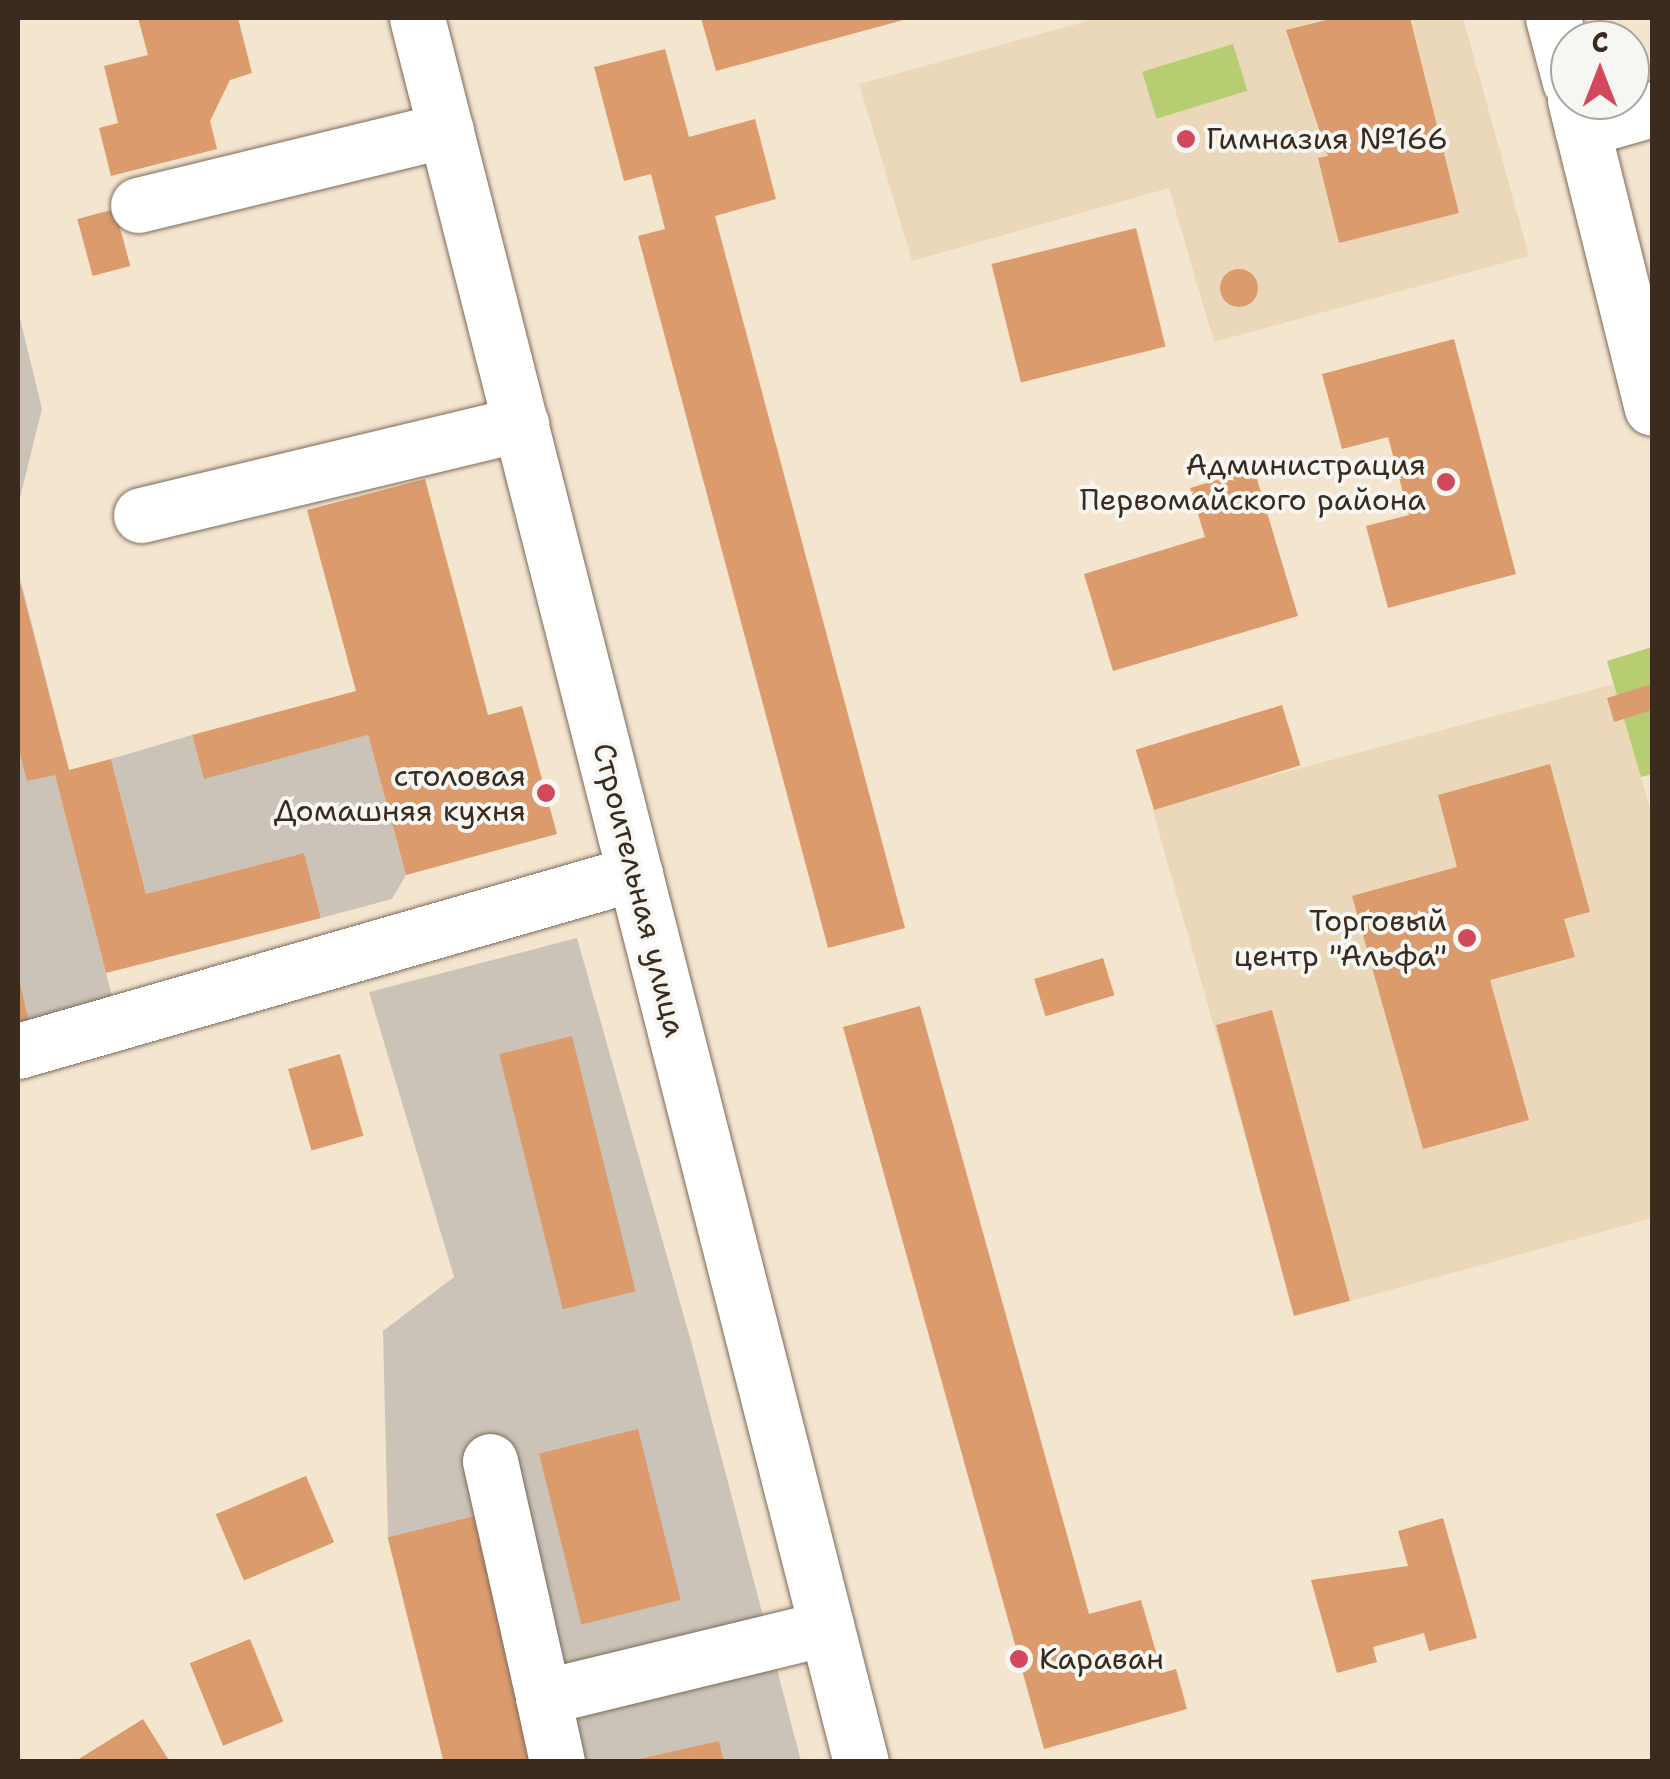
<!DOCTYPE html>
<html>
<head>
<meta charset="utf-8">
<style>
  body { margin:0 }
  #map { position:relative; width:1670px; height:1779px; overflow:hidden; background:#f4e5cf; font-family:"Shantell Sans",sans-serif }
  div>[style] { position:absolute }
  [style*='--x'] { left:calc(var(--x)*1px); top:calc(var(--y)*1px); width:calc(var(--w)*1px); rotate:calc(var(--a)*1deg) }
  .built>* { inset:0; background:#ebd8ba }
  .industrial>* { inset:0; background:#cbc3b8 }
  .green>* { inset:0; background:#b7cd72; transform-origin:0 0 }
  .building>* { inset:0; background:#db9b6d; transform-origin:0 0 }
  .round { border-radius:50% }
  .roads { filter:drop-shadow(0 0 2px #7c6b5c) drop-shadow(0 0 2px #7c6b5c) }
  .minor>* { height:55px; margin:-27.5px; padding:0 27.5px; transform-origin:27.5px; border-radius:27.5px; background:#fff }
  .dots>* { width:28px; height:28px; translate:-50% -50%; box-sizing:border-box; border:5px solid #f6f6f2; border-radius:50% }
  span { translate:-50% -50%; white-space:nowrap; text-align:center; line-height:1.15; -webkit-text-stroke:8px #f6f6f2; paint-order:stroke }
  .poi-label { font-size:30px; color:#3b2a1e }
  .left { translate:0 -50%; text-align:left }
  .right { translate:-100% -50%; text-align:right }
  .street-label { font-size:30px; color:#3b2a1e }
  .frame { position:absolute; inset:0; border:20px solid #3b2a1e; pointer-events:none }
  .north { position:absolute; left:1550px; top:20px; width:100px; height:100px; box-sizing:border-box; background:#f6f6f2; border:2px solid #aba49d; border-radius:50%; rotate:0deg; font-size:28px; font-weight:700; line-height:40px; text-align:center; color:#3b2a1e }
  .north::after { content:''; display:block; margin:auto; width:35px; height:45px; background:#d1495b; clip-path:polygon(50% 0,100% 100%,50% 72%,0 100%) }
</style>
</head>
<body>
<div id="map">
  <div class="built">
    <i style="clip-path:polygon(1099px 18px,1463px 18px,1529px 256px,1214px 342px,1169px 188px,912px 261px,859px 84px)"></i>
    <i style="clip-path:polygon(1614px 684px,1652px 815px,1652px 1218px,1296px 1316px,1152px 808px)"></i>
  </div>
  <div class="industrial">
    <i style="clip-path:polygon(18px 310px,42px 409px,18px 506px)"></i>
    <i style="clip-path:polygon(18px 570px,69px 770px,55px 775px,113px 1000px,18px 1025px)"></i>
    <i style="clip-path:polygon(192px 735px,204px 778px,368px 735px,406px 875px,392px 899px,321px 918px,304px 853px,146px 894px,111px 759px)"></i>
    <i style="clip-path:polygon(577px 938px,692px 1345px,801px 1761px,536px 1761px,474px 1516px,388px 1538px,383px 1331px,454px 1277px,369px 992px)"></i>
  </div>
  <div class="green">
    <i style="left:1233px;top:44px;width:49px;height:95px;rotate:73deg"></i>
    <i style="clip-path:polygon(1652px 647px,1652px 774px,1641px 777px,1607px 661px)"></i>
  </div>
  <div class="building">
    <i style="clip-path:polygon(138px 18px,238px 18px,252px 73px,230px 80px,210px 121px,217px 149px,111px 176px,99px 128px,118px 123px,104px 66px,148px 55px)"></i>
    <i style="clip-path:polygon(701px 18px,907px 18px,907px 19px,716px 71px)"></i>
    <i style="clip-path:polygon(1335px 18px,1410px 18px,1459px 213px,1339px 243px,1318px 158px,1328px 156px,1286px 30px)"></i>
    <i style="clip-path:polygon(665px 49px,689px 137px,755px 119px,776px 199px,715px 216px,905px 928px,828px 948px,638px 236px,665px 229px,651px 174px,624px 181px,594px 67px)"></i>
    <i style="left:115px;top:209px;width:59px;height:39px;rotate:75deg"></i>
    <i style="left:1136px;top:228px;width:122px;height:149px;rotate:76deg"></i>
    <i class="round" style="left:1220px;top:269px;width:38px;height:38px"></i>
    <i style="clip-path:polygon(1454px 339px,1516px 574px,1388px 608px,1366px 526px,1409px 515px,1388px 437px,1342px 449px,1322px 374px)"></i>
    <i style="clip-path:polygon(1254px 469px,1298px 616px,1113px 671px,1084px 574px,1205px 537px,1190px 488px)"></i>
    <i style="clip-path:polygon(425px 479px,488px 715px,522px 706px,557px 834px,406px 875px,368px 735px,204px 779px,192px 735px,356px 691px,307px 510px)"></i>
    <i style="clip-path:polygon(18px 575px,69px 770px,111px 759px,146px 894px,304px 853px,321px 918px,106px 973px,55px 775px,27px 781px,18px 746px)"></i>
    <i style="clip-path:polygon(1652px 684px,1652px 710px,1614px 722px,1607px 698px)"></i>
    <i style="left:1282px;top:705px;width:63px;height:153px;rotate:73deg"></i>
    <i style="clip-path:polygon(1550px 764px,1590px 912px,1564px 919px,1575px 957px,1490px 980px,1529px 1120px,1423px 1149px,1352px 896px,1457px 867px,1438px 795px)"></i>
    <i style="left:1103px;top:958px;width:39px;height:72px;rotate:73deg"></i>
    <i style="clip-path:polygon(18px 975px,29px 1022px,18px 1025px)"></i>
    <i style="clip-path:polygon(920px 1006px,1089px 1614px,1141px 1600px,1162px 1673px,1176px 1669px,1187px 1709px,1044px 1749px,843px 1027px)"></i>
    <i style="left:1272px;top:1010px;width:301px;height:58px;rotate:75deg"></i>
    <i style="left:572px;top:1036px;width:263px;height:75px;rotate:76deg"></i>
    <i style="left:340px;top:1054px;width:85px;height:54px;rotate:74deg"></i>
    <i style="left:638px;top:1429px;width:176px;height:102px;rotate:76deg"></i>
    <i style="left:306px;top:1476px;width:72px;height:98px;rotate:67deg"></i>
    <i style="left:474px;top:1516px;width:254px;height:89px;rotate:76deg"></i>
    <i style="clip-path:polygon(1443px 1518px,1477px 1638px,1429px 1651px,1424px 1633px,1373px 1647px,1377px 1662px,1337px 1673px,1311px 1580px,1408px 1566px,1398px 1531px)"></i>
    <i style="left:250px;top:1639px;width:89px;height:65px;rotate:68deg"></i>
    <i style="clip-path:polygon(143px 1719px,170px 1762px,74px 1762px)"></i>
    <i style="clip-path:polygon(719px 1741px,724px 1762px,635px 1762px,635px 1760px)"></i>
  </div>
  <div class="roads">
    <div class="minor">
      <i style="--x:417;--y:18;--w:1800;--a:75.72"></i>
      <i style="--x:1553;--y:18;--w:66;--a:75.1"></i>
      <i style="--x:1575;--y:100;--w:317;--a:76"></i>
      <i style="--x:1582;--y:129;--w:73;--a:-15.9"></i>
      <i style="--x:138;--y:205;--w:317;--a:-13.7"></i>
      <i style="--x:141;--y:515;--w:391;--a:-13.5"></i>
      <i style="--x:18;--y:1051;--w:642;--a:-16.09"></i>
      <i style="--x:490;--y:1461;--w:242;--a:77.3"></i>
      <i style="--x:543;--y:1697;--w:292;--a:-13.7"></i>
      <i style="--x:543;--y:1697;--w:66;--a:77.8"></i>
    </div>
  </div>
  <div class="dots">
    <i style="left:1186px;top:139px;background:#d1495b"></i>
    <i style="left:1446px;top:482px;background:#d1495b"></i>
    <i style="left:546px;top:793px;background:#d1495b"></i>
    <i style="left:1467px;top:938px;background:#d1495b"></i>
    <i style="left:1019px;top:1659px;background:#d1495b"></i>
  </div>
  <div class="poi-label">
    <span class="left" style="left:1206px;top:139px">Гимназия №166</span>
    <span class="right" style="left:1426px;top:482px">Администрация<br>Первомайского района</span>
    <span class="right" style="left:526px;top:793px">столовая<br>Домашняя кухня</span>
    <span class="right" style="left:1447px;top:938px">Торговый<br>центр "Альфа"</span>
    <span class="left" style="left:1039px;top:1659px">Караван</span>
  </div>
  <div class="street-label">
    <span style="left:639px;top:890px;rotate:76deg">Строительная улица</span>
  </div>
  <div class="frame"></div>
  <div class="north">С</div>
</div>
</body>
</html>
